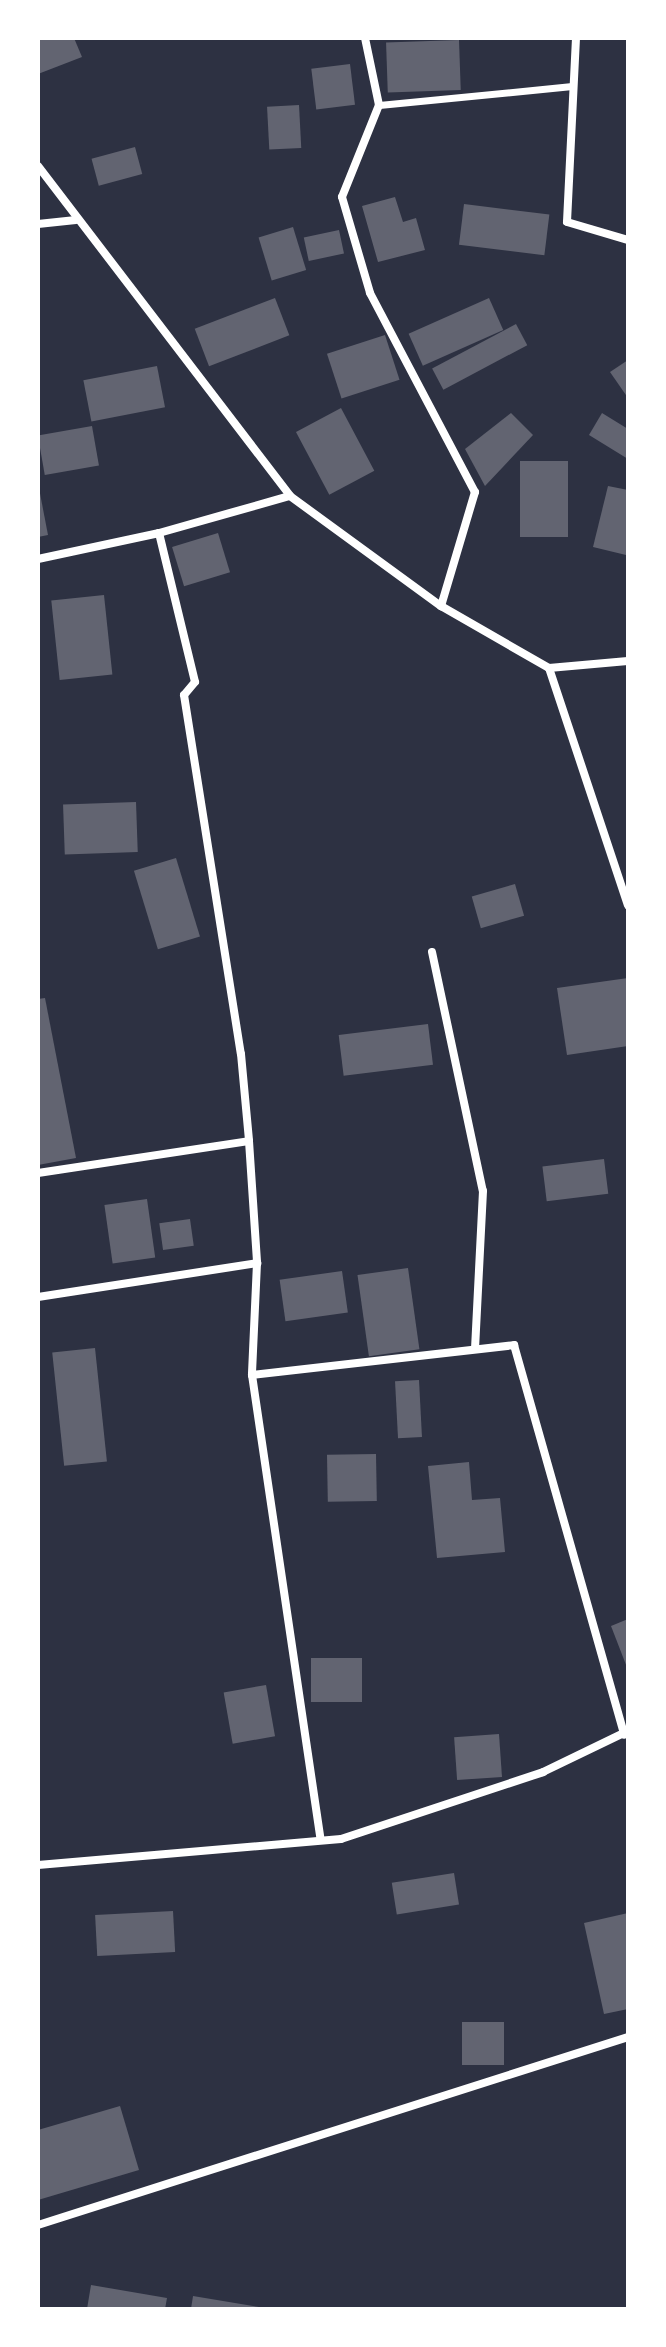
<!DOCTYPE html>
<html>
<head>
<meta charset="utf-8">
<style>
  body { margin:0 }
  #map { position:relative; width:666px; height:2347px; overflow:hidden; background:#2d3142; font-family:Helvetica,sans-serif }
  div>[style] { position:absolute }
  [style*='--x'] { left:calc(var(--x)*1px); top:calc(var(--y)*1px); width:calc(var(--w)*1px); rotate:calc(var(--a)*1deg) }
  .building>* { inset:0; background:#626471; transform-origin:0 0 }
  .pedestrian>* { height:7px; margin:-3.5px; padding:0 3.5px; transform-origin:3.5px; border-radius:3.5px; background:#fff }
  .minor>* { height:8px; margin:-4px; padding:0 4px; transform-origin:4px; border-radius:4px; background:#fff }
  span { translate:-50% -50%; white-space:nowrap; text-align:center; line-height:1.15; -webkit-text-stroke:8px #fff; paint-order:stroke }
  .frame { position:absolute; inset:0; border:40px solid #fff; pointer-events:none }
</style>
</head>
<body>
<div id="map">
  <div class="building">
    <i style="clip-path:polygon(38px 38px,74px 38px,82px 57px,38px 74px)"></i>
    <i style="left:459px;top:40px;width:50px;height:73px;rotate:88deg"></i>
    <i style="left:350px;top:64px;width:41px;height:39px;rotate:83deg"></i>
    <i style="left:299px;top:105px;width:43px;height:32px;rotate:87deg"></i>
    <i style="left:135px;top:147px;width:28px;height:45px;rotate:75deg"></i>
    <i style="clip-path:polygon(395px 197px,403px 222px,416px 218px,425px 250px,378px 262px,362px 206px)"></i>
    <i style="left:464px;top:204px;width:86px;height:41px;rotate:7deg"></i>
    <i style="left:293px;top:227px;width:45px;height:36px;rotate:73deg"></i>
    <i style="left:339px;top:230px;width:24px;height:36px;rotate:78deg"></i>
    <i style="left:275px;top:298px;width:40px;height:86px;rotate:69deg"></i>
    <i style="left:489px;top:298px;width:35px;height:88px;rotate:66deg"></i>
    <i style="left:516px;top:324px;width:24px;height:95px;rotate:62deg"></i>
    <i style="left:385px;top:335px;width:47px;height:61px;rotate:72deg"></i>
    <i style="clip-path:polygon(628px 360px,628px 398px,610px 372px)"></i>
    <i style="left:157px;top:366px;width:42px;height:75px;rotate:79deg"></i>
    <i style="left:341px;top:408px;width:71px;height:51px;rotate:62deg"></i>
    <i style="clip-path:polygon(511px 413px,533px 435px,485px 486px,465px 449px)"></i>
    <i style="clip-path:polygon(602px 413px,628px 429px,628px 459px,589px 435px)"></i>
    <i style="left:92px;top:426px;width:40px;height:55px;rotate:80deg"></i>
    <i style="left:520px;top:461px;width:48px;height:76px"></i>
    <i style="clip-path:polygon(38px 483px,48px 535px,38px 537px)"></i>
    <i style="clip-path:polygon(608px 486px,628px 490px,626px 555px,593px 547px)"></i>
    <i style="left:218px;top:533px;width:41px;height:48px;rotate:73deg"></i>
    <i style="left:104px;top:595px;width:80px;height:53px;rotate:84deg"></i>
    <i style="left:136px;top:802px;width:50px;height:73px;rotate:88deg"></i>
    <i style="left:176px;top:858px;width:82px;height:44px;rotate:73deg"></i>
    <i style="left:515px;top:884px;width:33px;height:45px;rotate:74deg"></i>
    <i style="clip-path:polygon(628px 978px,628px 1046px,567px 1055px,557px 988px)"></i>
    <i style="clip-path:polygon(45px 998px,76px 1158px,38px 1165px,38px 999px)"></i>
    <i style="left:428px;top:1024px;width:41px;height:90px;rotate:83deg"></i>
    <i style="left:604px;top:1159px;width:35px;height:62px;rotate:83deg"></i>
    <i style="left:147px;top:1199px;width:59px;height:43px;rotate:82deg"></i>
    <i style="left:190px;top:1219px;width:27px;height:31px;rotate:82deg"></i>
    <i style="left:408px;top:1268px;width:82px;height:51px;rotate:82deg"></i>
    <i style="left:342px;top:1271px;width:42px;height:63px;rotate:82deg"></i>
    <i style="left:95px;top:1348px;width:114px;height:43px;rotate:84deg"></i>
    <i style="left:419px;top:1380px;width:57px;height:24px;rotate:87deg"></i>
    <i style="left:376px;top:1454px;width:47px;height:49px;rotate:89deg"></i>
    <i style="clip-path:polygon(469px 1462px,472px 1500px,500px 1498px,505px 1552px,437px 1558px,428px 1466px)"></i>
    <i style="clip-path:polygon(628px 1619px,628px 1670px,611px 1626px)"></i>
    <i style="left:311px;top:1658px;width:51px;height:44px"></i>
    <i style="left:266px;top:1685px;width:52px;height:43px;rotate:80deg"></i>
    <i style="left:499px;top:1734px;width:43px;height:45px;rotate:86deg"></i>
    <i style="left:454px;top:1873px;width:32px;height:63px;rotate:81deg"></i>
    <i style="left:173px;top:1911px;width:41px;height:78px;rotate:87deg"></i>
    <i style="clip-path:polygon(628px 1913px,628px 2009px,604px 2014px,584px 1923px)"></i>
    <i style="left:462px;top:2022px;width:42px;height:43px"></i>
    <i style="clip-path:polygon(120px 2106px,139px 2170px,38px 2200px,38px 2130px)"></i>
    <i style="clip-path:polygon(91px 2285px,167px 2298px,165px 2309px,87px 2309px)"></i>
    <i style="clip-path:polygon(193px 2296px,259px 2307px,259px 2309px,191px 2309px)"></i>
  </div>
  <div class="pedestrian">
    <i style="--x:379;--y:105;--w:194;--a:-5.6"></i>
  </div>
  <div class="minor">
    <i style="--x:365;--y:38;--w:68;--a:78.2"></i>
    <i style="--x:379;--y:105;--w:99;--a:111.9"></i>
    <i style="--x:342;--y:197;--w:100;--a:73.7"></i>
    <i style="--x:370;--y:293;--w:225;--a:62.2"></i>
    <i style="--x:475;--y:492;--w:119;--a:106.6"></i>
    <i style="--x:576;--y:38;--w:184;--a:92.8"></i>
    <i style="--x:567;--y:222;--w:64;--a:16.4"></i>
    <i style="--x:38;--y:166;--w:415;--a:52.6"></i>
    <i style="--x:38;--y:224;--w:38;--a:-6"></i>
    <i style="--x:159;--y:533;--w:153;--a:76.4"></i>
    <i style="--x:195;--y:682;--w:17;--a:130"></i>
    <i style="--x:184;--y:695;--w:363;--a:81"></i>
    <i style="--x:241;--y:1054;--w:87;--a:84.7"></i>
    <i style="--x:249;--y:1141;--w:122;--a:86.2"></i>
    <i style="--x:257;--y:1263;--w:112;--a:92.6"></i>
    <i style="--x:252;--y:1375;--w:470;--a:81.6"></i>
    <i style="--x:38;--y:559;--w:124;--a:-12.1"></i>
    <i style="--x:159;--y:533;--w:136;--a:-15.8"></i>
    <i style="--x:290;--y:496;--w:187;--a:36.1"></i>
    <i style="--x:441;--y:606;--w:125;--a:29.9"></i>
    <i style="--x:549;--y:668;--w:79;--a:-5.1"></i>
    <i style="--x:549;--y:668;--w:250;--a:71.6"></i>
    <i style="--x:432;--y:952;--w:244;--a:78"></i>
    <i style="--x:483;--y:1191;--w:158;--a:92.9"></i>
    <i style="--x:38;--y:1173;--w:213;--a:-8.6"></i>
    <i style="--x:38;--y:1297;--w:222;--a:-8.8"></i>
    <i style="--x:252;--y:1375;--w:264;--a:-6.5"></i>
    <i style="--x:514;--y:1345;--w:405;--a:74.2"></i>
    <i style="--x:38;--y:1865;--w:304;--a:-4.9"></i>
    <i style="--x:341;--y:1839;--w:213;--a:-18.3"></i>
    <i style="--x:543;--y:1772;--w:94;--a:-25.8"></i>
    <i style="--x:38;--y:2225;--w:619;--a:-17.67"></i>
  </div>
  <div class="frame"></div>
</div>
</body>
</html>
